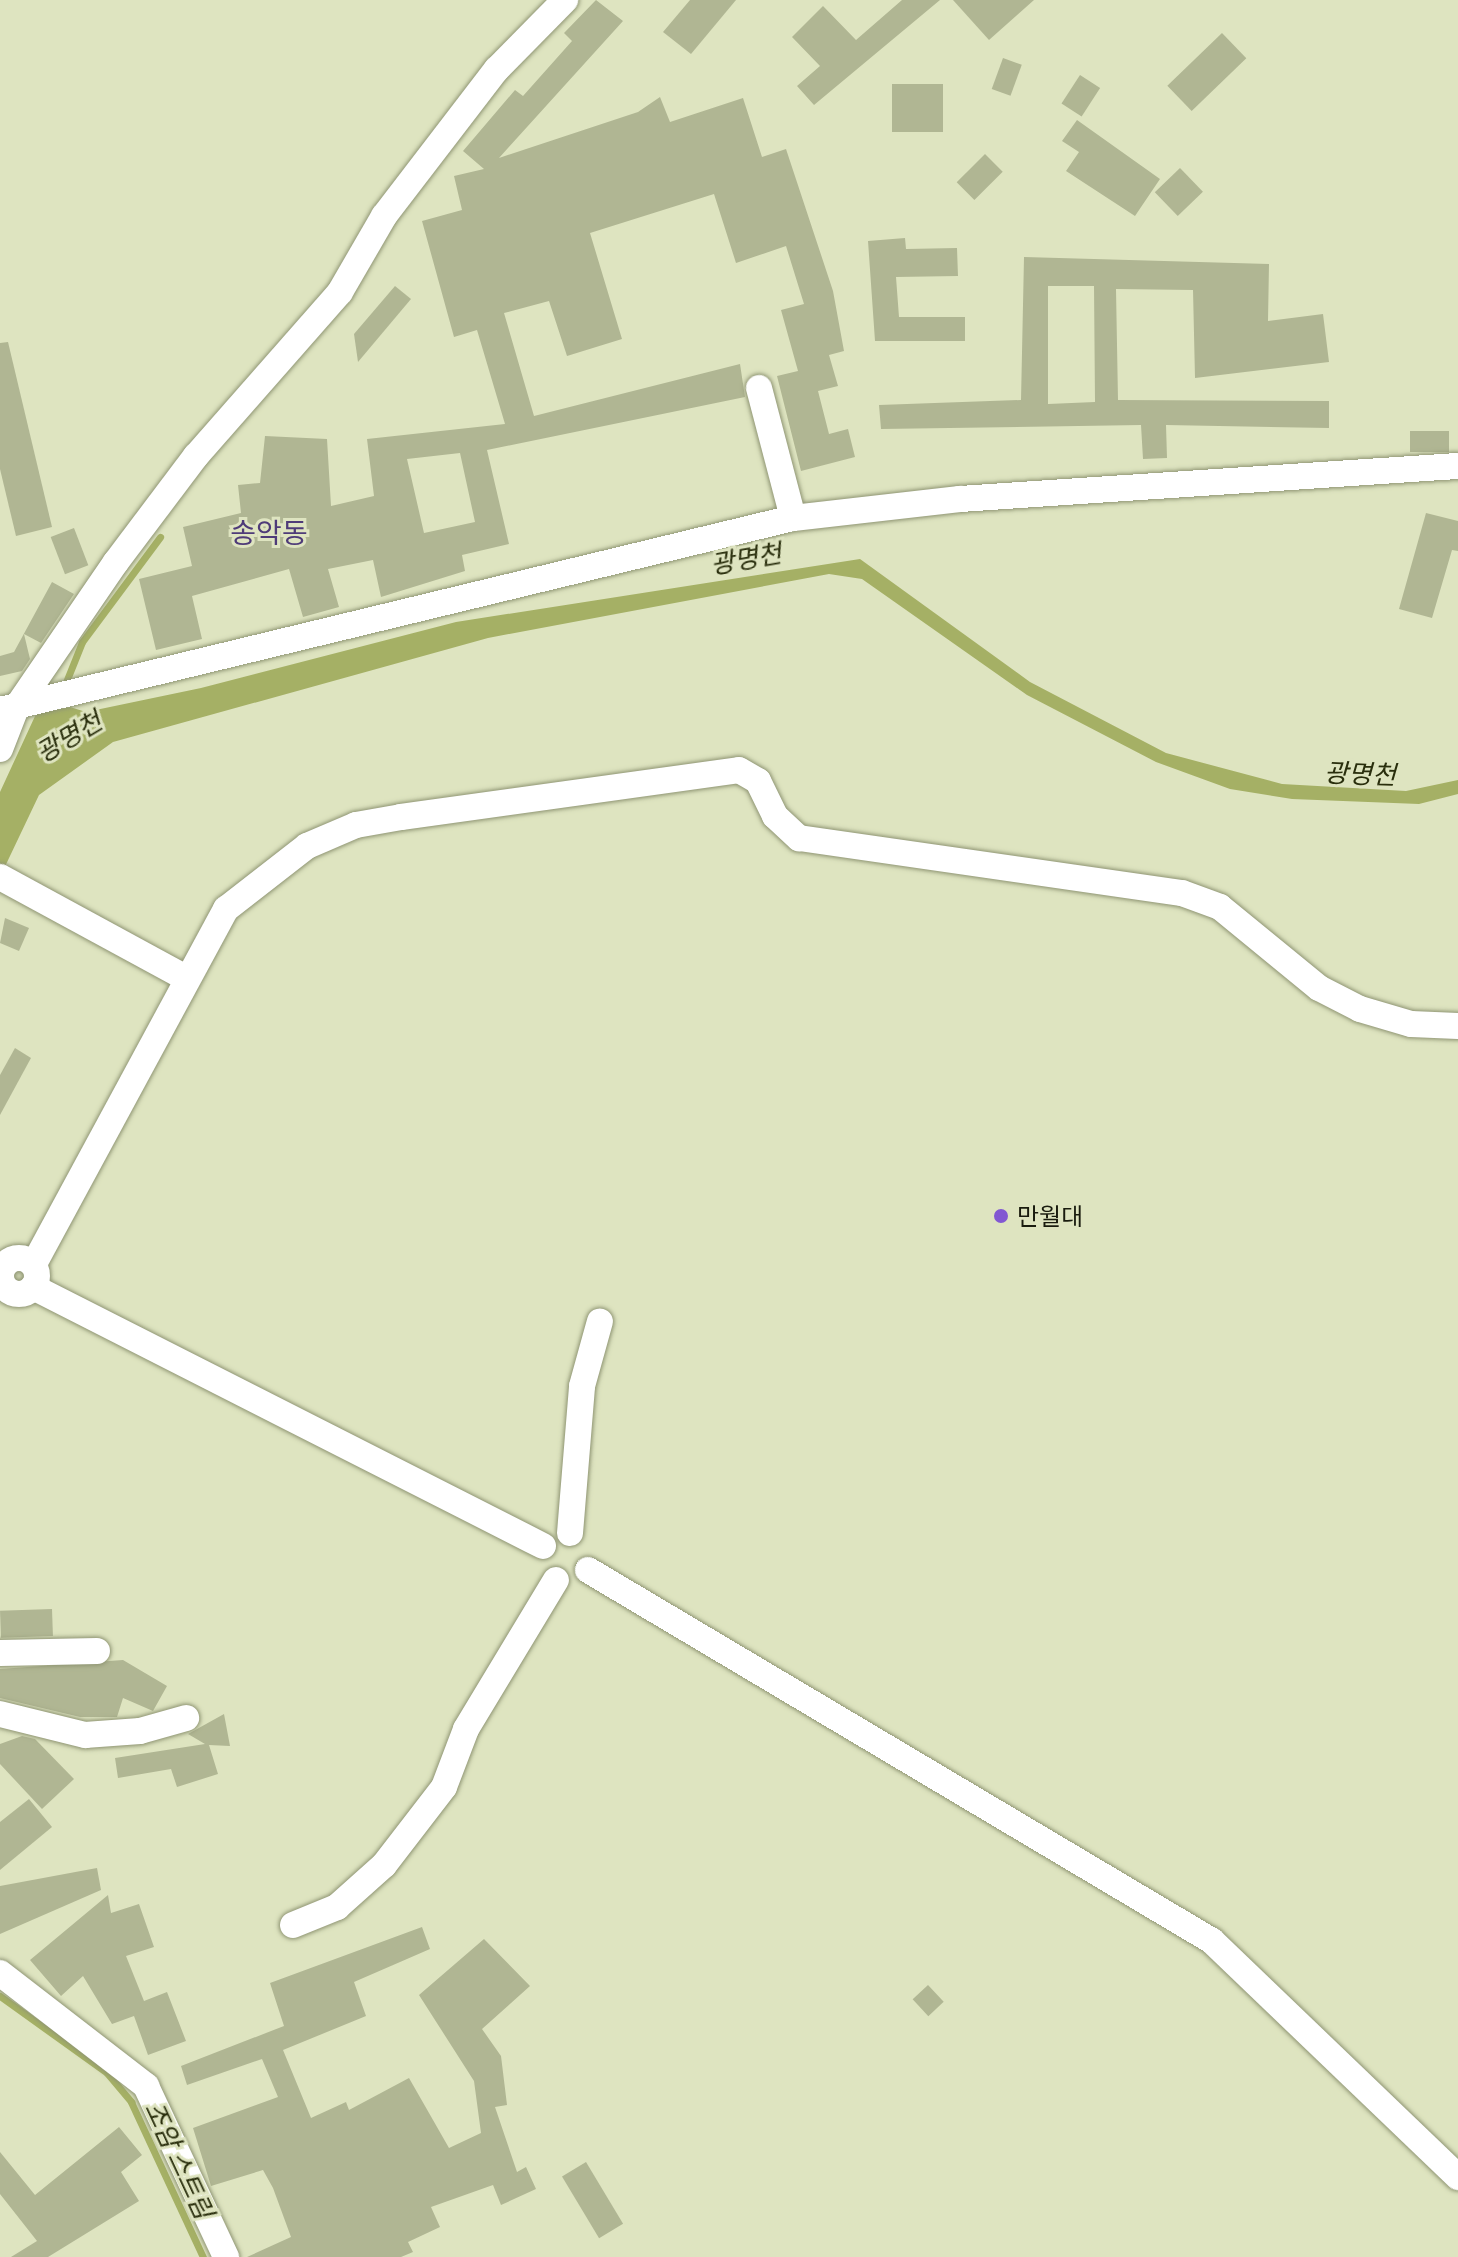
<!DOCTYPE html>
<html>
<head>
<meta charset="utf-8">
<style>
  body { margin:0 }
  #map { position:relative; width:1458px; height:2257px; overflow:hidden; background:#dee4c0; font-family:Lato,"Noto Sans KR",sans-serif }
  div>[style] { position:absolute }
  [style*='--x'] { left:calc(var(--x)*1px); top:calc(var(--y)*1px); width:calc(var(--w)*1px); rotate:calc(var(--a)*1deg) }
  .water>* { inset:0; background:#a5b065 }
  .stream>* { height:7px; margin:-3.5px; padding:0 3.5px; transform-origin:3.5px; border-radius:3.5px; background:#a5b065 }
  .building>* { inset:0; background:#b0b693; transform-origin:0 0 }
  .roads { filter:drop-shadow(0 0 2px #8f9573) drop-shadow(0 0 2px #8f9573) }
  .minor>* { height:26px; margin:-13px; padding:0 13px; transform-origin:13px; border-radius:13px; background:#fff }
  .minor>.ring { margin:-13px; padding:0; box-sizing:content-box; background:none; border:26px solid #fff; border-radius:50% }
  .dots>* { width:22px; height:22px; translate:-50% -50%; box-sizing:border-box; border:4px solid #dee4c0; border-radius:50% }
  span { translate:-50% -50%; white-space:nowrap; text-align:center; line-height:1.15; -webkit-text-stroke:6px #dee4c0; paint-order:stroke }
  .poi-label { font-size:24px; color:#191b0e }
  .left { translate:0 -50%; text-align:left }
  .water-label { font-size:26px; color:#292e0c; font-style:italic }
  .quarter-label { font-size:28px; color:#4e3b78 }
</style>
</head>
<body>
<div id="map">
  <div class="water">
    <i style="clip-path:polygon(860px 559px,1030px 682px,1166px 753px,1282px 784px,1406px 791px,1458px 780px,1458px 794px,1419px 804px,1292px 799px,1230px 789px,1156px 762px,1027px 695px,862px 579px,829px 574px,488px 638px,113px 742px,39px 795px,0 877px,0 792px,36px 714px,70px 707px,86px 712px,201px 688px,456px 622px)"></i>
  </div>
  <div class="stream">
    <i style="--x:64;--y:687;--w:48;--a:-68.2"></i>
    <i style="--x:82;--y:642;--w:131;--a:-53.4"></i>
    <i style="--x:0;--y:1996;--w:132;--a:35.7"></i>
    <i style="--x:107;--y:2073;--w:38;--a:50"></i>
    <i style="--x:131;--y:2102;--w:171;--a:65.1"></i>
  </div>
  <div class="building">
    <i style="clip-path:polygon(evenodd,596px 0,623px 21px,499px 158px,638px 112px,660px 97px,670px 122px,743px 98px,762px 157px,786px 149px,833px 291px,844px 351px,829px 355px,838px 386px,818px 391px,829px 434px,848px 429px,855px 457px,801px 471px,777px 376px,798px 371px,781px 310px,804px 304px,786px 246px,736px 263px,714px 194px,590px 233px,622px 339px,567px 356px,549px 301px,504px 313px,534px 416px,740px 364px,745px 397px,487px 450px,509px 544px,462px 555px,465px 571px,381px 597px,373px 560px,328px 569px,339px 607px,303px 617px,289px 569px,192px 596px,202px 639px,156px 650px,139px 579px,192px 566px,183px 527px,241px 513px,238px 485px,260px 483px,265px 436px,327px 439px,331px 506px,374px 496px,367px 439px,505px 424px,477px 330px,454px 337px,422px 221px,462px 210px,454px 176px,484px 169px,463px 151px,515px 90px,523px 96px,572px 41px,564px 33px,596px 0,460px 453px,475px 522px,424px 533px,407px 459px,460px 453px)"></i>
    <i style="clip-path:polygon(690px 0,736px 0,691px 54px,663px 32px)"></i>
    <i style="clip-path:polygon(902px 0,940px 0,814px 105px,797px 86px,820px 66px,792px 37px,823px 6px,856px 40px)"></i>
    <i style="clip-path:polygon(953px 0,1034px 0,989px 40px)"></i>
    <i style="left:1222px;top:33px;width:35px;height:76px;rotate:46deg"></i>
    <i style="left:1003px;top:58px;width:20px;height:33px;rotate:20deg"></i>
    <i style="left:1080px;top:75px;width:24px;height:34px;rotate:33deg"></i>
    <i style="left:892px;top:84px;width:51px;height:48px"></i>
    <i style="clip-path:polygon(1077px 120px,1160px 179px,1135px 216px,1066px 171px,1079px 152px,1062px 141px)"></i>
    <i style="left:985px;top:154px;width:25px;height:40px;rotate:45deg"></i>
    <i style="left:1180px;top:168px;width:33px;height:35px;rotate:46deg"></i>
    <i style="clip-path:polygon(905px 238px,906px 249px,957px 248px,958px 276px,896px 277px,899px 317px,965px 317px,965px 341px,875px 341px,868px 241px)"></i>
    <i style="clip-path:polygon(evenodd,1024px 257px,1269px 264px,1268px 321px,1323px 314px,1329px 362px,1195px 378px,1193px 290px,1116px 289px,1118px 400px,1329px 401px,1329px 428px,1166px 425px,1167px 458px,1143px 459px,1141px 425px,881px 429px,879px 405px,1021px 400px,1024px 257px,1048px 286px,1094px 286px,1095px 402px,1048px 404px,1048px 286px)"></i>
    <i style="clip-path:polygon(395px 286px,411px 299px,358px 362px,354px 334px)"></i>
    <i style="clip-path:polygon(8px 342px,52px 527px,16px 536px,0 469px,0 343px)"></i>
    <i style="left:1410px;top:431px;width:39px;height:21px"></i>
    <i style="clip-path:polygon(1426px 513px,1458px 521px,1458px 551px,1452px 550px,1432px 618px,1399px 609px)"></i>
    <i style="left:74px;top:528px;width:40px;height:25px;rotate:69deg"></i>
    <i style="clip-path:polygon(52px 582px,74px 594px,41px 643px,24px 634px,30px 659px,22px 671px,0 676px,0 656px,14px 652px)"></i>
    <i style="clip-path:polygon(5px 918px,29px 928px,19px 951px,0 943px)"></i>
    <i style="clip-path:polygon(15px 1048px,31px 1058px,0 1115px,0 1075px)"></i>
    <i style="left:52px;top:1609px;width:27px;height:52px;rotate:88deg"></i>
    <i style="clip-path:polygon(123px 1660px,167px 1686px,153px 1711px,123px 1698px,117px 1717px,80px 1717px,0 1698px,0 1669px)"></i>
    <i style="clip-path:polygon(224px 1714px,230px 1746px,209px 1745px,218px 1774px,177px 1787px,171px 1769px,118px 1778px,115px 1758px,205px 1744px,188px 1734px)"></i>
    <i style="clip-path:polygon(22px 1736px,35px 1739px,74px 1779px,42px 1809px,0 1764px,0 1744px)"></i>
    <i style="clip-path:polygon(29px 1799px,52px 1827px,0 1870px,0 1822px)"></i>
    <i style="clip-path:polygon(97px 1868px,101px 1890px,0 1934px,0 1886px)"></i>
    <i style="clip-path:polygon(108px 1895px,111px 1913px,139px 1904px,154px 1947px,126px 1956px,144px 2001px,167px 1992px,186px 2041px,148px 2055px,134px 2016px,112px 2024px,83px 1976px,61px 1996px,30px 1960px)"></i>
    <i style="clip-path:polygon(422px 1927px,430px 1949px,354px 1982px,366px 2016px,283px 2050px,311px 2118px,346px 2102px,349px 2110px,409px 2078px,449px 2148px,481px 2133px,474px 2081px,419px 1995px,484px 1939px,530px 1986px,482px 2029px,501px 2056px,507px 2105px,495px 2107px,517px 2172px,526px 2167px,536px 2189px,501px 2205px,493px 2185px,431px 2207px,440px 2227px,408px 2242px,413px 2252px,401px 2257px,247px 2257px,291px 2237px,273px 2188px,263px 2170px,211px 2186px,193px 2128px,278px 2097px,262px 2059px,187px 2085px,181px 2066px,284px 2026px,270px 1983px)"></i>
    <i style="left:928px;top:1985px;width:23px;height:21px;rotate:47deg"></i>
    <i style="clip-path:polygon(119px 2127px,142px 2155px,121px 2172px,139px 2201px,48px 2257px,11px 2257px,37px 2241px,0 2194px,0 2152px,35px 2195px)"></i>
    <i style="left:586px;top:2162px;width:72px;height:28px;rotate:59deg"></i>
  </div>
  <div class="roads">
    <div class="minor">
      <i style="--x:759;--y:388;--w:134;--a:75.3"></i>
      <i style="--x:0;--y:710;--w:816;--a:-13.61"></i>
      <i style="--x:793;--y:518;--w:168;--a:-6.5"></i>
      <i style="--x:960;--y:499;--w:499;--a:-3.8"></i>
      <i style="--x:0;--y:749;--w:44;--a:-68.7"></i>
      <i style="--x:16;--y:708;--w:177;--a:-55.6"></i>
      <i style="--x:116;--y:562;--w:133;--a:-53"></i>
      <i style="--x:196;--y:456;--w:218;--a:-48.7"></i>
      <i style="--x:340;--y:292;--w:88;--a:-59.9"></i>
      <i style="--x:384;--y:216;--w:185;--a:-52.5"></i>
      <i style="--x:497;--y:69;--w:97;--a:-45.4"></i>
      <i style="--x:0;--y:877;--w:212;--a:28.5"></i>
      <i class="ring" style="left:1px;top:1258px;width:10px;height:10px"></i>
      <i style="--x:34;--y:1264;--w:404;--a:-61.6"></i>
      <i style="--x:226;--y:909;--w:103;--a:-37.9"></i>
      <i style="--x:307;--y:846;--w:53;--a:-23.2"></i>
      <i style="--x:356;--y:825;--w:46;--a:-10.1"></i>
      <i style="--x:401;--y:817;--w:341;--a:-7.9"></i>
      <i style="--x:739;--y:770;--w:22;--a:30"></i>
      <i style="--x:758;--y:781;--w:39;--a:64"></i>
      <i style="--x:775;--y:816;--w:33;--a:43"></i>
      <i style="--x:799;--y:838;--w:387;--a:8.2"></i>
      <i style="--x:1182;--y:893;--w:40;--a:20.2"></i>
      <i style="--x:1220;--y:907;--w:128;--a:39.3"></i>
      <i style="--x:1319;--y:988;--w:46;--a:27.1"></i>
      <i style="--x:1360;--y:1009;--w:53;--a:16.4"></i>
      <i style="--x:1411;--y:1024;--w:47;--a:2.4"></i>
      <i style="--x:33;--y:1287;--w:572;--a:26.92"></i>
      <i style="--x:570;--y:1533;--w:147;--a:-85.3"></i>
      <i style="--x:582;--y:1386;--w:67;--a:-74.5"></i>
      <i style="--x:588;--y:1570;--w:726;--a:30.73"></i>
      <i style="--x:1212;--y:1941;--w:341;--a:43.8"></i>
      <i style="--x:0;--y:1653;--w:97;--a:-1.2"></i>
      <i style="--x:0;--y:1714;--w:88;--a:13.9"></i>
      <i style="--x:85;--y:1735;--w:55;--a:-4.2"></i>
      <i style="--x:140;--y:1731;--w:48;--a:-15.8"></i>
      <i style="--x:293;--y:1925;--w:48;--a:-22.2"></i>
      <i style="--x:337;--y:1907;--w:63;--a:-41.8"></i>
      <i style="--x:384;--y:1865;--w:98;--a:-52.4"></i>
      <i style="--x:444;--y:1787;--w:62;--a:-69.2"></i>
      <i style="--x:466;--y:1729;--w:174;--a:-58.9"></i>
      <i style="--x:0;--y:1973;--w:185;--a:37.7"></i>
      <i style="--x:146;--y:2086;--w:189;--a:64.9"></i>
    </div>
  </div>
  <div class="dots">
    <i style="left:1001px;top:1216px;background:#8258d2"></i>
  </div>
  <div class="poi-label">
    <span class="left" style="left:1017px;top:1216px">만월대</span>
  </div>
  <div class="water-label">
    <span style="left:746px;top:559px;rotate:-10deg">광명천</span>
    <span style="left:69px;top:737px;rotate:-31deg">광명천</span>
    <span style="left:1360px;top:774px;rotate:2deg">광명천</span>
    <span style="left:179px;top:2160px;rotate:65deg">조암 스트림</span>
  </div>
  <div class="quarter-label">
    <span style="left:269px;top:532px">송악동</span>
  </div>
</div>
</body>
</html>
